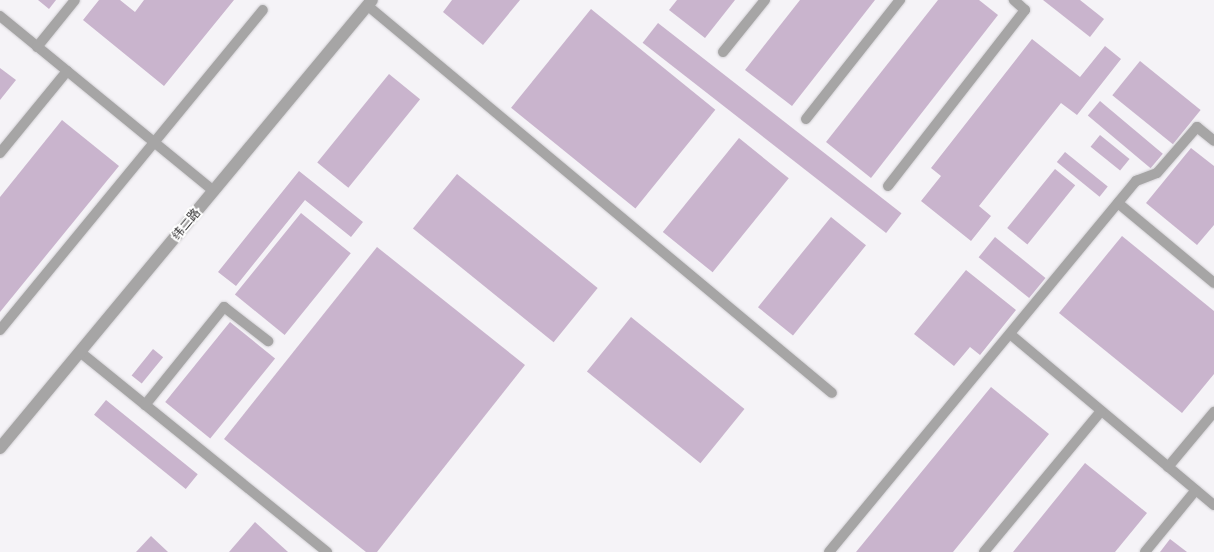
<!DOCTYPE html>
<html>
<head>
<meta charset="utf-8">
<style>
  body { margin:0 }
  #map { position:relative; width:1214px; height:552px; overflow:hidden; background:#f5f3f7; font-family:"PT Serif","Noto Sans SC",serif }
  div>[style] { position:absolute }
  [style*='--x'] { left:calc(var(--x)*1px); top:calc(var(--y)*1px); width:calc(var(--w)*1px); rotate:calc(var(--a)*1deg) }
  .building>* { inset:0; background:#c9b4cd; transform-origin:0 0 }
  .roads { filter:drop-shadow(0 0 1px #d1cfd3) drop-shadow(0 0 1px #d1cfd3) }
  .service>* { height:10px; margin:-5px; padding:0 5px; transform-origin:5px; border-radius:5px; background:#a6a5a5 }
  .tertiary>* { height:12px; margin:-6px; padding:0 6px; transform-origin:6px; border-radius:6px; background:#a6a5a5 }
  span { translate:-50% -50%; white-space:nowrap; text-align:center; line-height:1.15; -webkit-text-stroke:4px #fff; paint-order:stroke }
  .street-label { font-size:12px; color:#2e2d2e }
</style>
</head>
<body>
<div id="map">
  <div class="building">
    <i style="clip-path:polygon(38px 0,56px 0,49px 9px)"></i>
    <i style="clip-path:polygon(99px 0,120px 0,135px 12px,144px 0,234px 0,164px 86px,83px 20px)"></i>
    <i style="clip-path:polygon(452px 0,520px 0,483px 45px,443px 12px)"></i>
    <i style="clip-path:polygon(677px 0,735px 0,705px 38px,669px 10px)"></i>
    <i style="clip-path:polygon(800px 0,875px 0,792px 106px,745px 70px)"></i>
    <i style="clip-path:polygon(938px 0,979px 0,998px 15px,871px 178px,826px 142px)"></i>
    <i style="clip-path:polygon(1043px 0,1080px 0,1104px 19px,1090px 37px)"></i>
    <i style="left:591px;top:9px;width:160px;height:127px;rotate:39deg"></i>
    <i style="left:658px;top:23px;width:309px;height:25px;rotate:38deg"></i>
    <i style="clip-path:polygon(1032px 39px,1080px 77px,1105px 46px,1121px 59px,1077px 115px,1061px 103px,979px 206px,991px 216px,971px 241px,921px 201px,941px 176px,931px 168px)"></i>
    <i style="left:1140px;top:61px;width:78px;height:44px;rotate:39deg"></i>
    <i style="clip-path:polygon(0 68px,16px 80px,0 100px)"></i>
    <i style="left:389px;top:74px;width:40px;height:114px;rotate:39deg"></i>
    <i style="left:1100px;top:101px;width:82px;height:19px;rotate:40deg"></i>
    <i style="clip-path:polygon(62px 120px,119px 166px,0 312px,0 197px)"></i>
    <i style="left:1100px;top:135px;width:38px;height:15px;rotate:39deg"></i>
    <i style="left:739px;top:138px;width:64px;height:121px;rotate:39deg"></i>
    <i style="clip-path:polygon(1191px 148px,1214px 166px,1214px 225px,1197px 245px,1146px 203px)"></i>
    <i style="left:1065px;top:152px;width:55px;height:13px;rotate:39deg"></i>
    <i style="left:1055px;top:169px;width:26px;height:76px;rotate:39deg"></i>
    <i style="clip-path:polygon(299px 171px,363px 222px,351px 237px,305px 200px,236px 286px,218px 272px)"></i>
    <i style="left:457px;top:174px;width:181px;height:70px;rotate:39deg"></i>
    <i style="left:301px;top:213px;width:64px;height:105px;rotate:39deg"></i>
    <i style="left:831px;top:217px;width:45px;height:116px;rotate:39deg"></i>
    <i style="clip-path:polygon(1122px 236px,1214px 311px,1214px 374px,1182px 413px,1059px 313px)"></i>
    <i style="left:995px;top:237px;width:65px;height:26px;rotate:39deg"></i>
    <i style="clip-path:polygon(377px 247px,525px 365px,377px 552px,366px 552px,224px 439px)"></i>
    <i style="clip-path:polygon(966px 270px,1016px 310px,980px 355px,970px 347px,954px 366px,914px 334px)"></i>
    <i style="left:631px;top:317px;width:146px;height:70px;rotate:39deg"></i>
    <i style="left:230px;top:322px;width:58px;height:103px;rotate:39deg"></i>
    <i style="left:153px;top:349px;width:13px;height:34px;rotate:39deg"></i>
    <i style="clip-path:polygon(991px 387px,1049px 434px,953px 552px,856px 552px)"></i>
    <i style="left:106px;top:400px;width:118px;height:19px;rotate:39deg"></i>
    <i style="clip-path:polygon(1085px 463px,1147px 513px,1115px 552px,1013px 552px)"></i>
    <i style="clip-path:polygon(255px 522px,288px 552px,229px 552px)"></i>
    <i style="clip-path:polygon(151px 536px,168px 552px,136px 552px)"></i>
    <i style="clip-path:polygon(1170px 539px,1187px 552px,1160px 552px)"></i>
  </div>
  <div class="roads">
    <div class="service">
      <i style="--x:368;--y:6;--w:604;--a:39.83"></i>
      <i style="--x:0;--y:16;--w:276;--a:39.3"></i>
      <i style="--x:37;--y:47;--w:60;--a:-51"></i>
      <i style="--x:723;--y:52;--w:67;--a:-51.1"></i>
      <i style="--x:806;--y:119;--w:152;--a:-51.7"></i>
      <i style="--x:0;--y:153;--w:106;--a:-50.7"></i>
      <i style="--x:888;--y:186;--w:223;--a:-52.1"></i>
      <i style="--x:1025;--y:10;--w:15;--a:-138"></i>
      <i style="--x:1118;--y:203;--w:125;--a:39.8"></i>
      <i style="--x:0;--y:330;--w:414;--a:-50.6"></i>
      <i style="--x:1010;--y:334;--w:266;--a:40"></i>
      <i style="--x:80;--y:352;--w:318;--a:39"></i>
      <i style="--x:145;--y:405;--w:126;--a:-51.1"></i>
      <i style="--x:224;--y:307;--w:56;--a:37.7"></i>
      <i style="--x:1168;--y:467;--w:72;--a:-50.1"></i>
      <i style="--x:829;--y:552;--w:482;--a:-50.4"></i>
      <i style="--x:1136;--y:181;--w:22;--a:-21"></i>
      <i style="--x:1157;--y:173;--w:61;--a:-49"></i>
      <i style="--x:1197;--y:127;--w:22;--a:39"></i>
      <i style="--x:984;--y:552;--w:183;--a:-50.3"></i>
      <i style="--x:1145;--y:552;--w:80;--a:-50.6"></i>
    </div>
    <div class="tertiary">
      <i style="--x:0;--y:448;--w:582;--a:-50.3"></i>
    </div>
  </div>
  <div class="street-label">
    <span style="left:186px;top:224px;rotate:-50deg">纬二路</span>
  </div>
</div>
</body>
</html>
